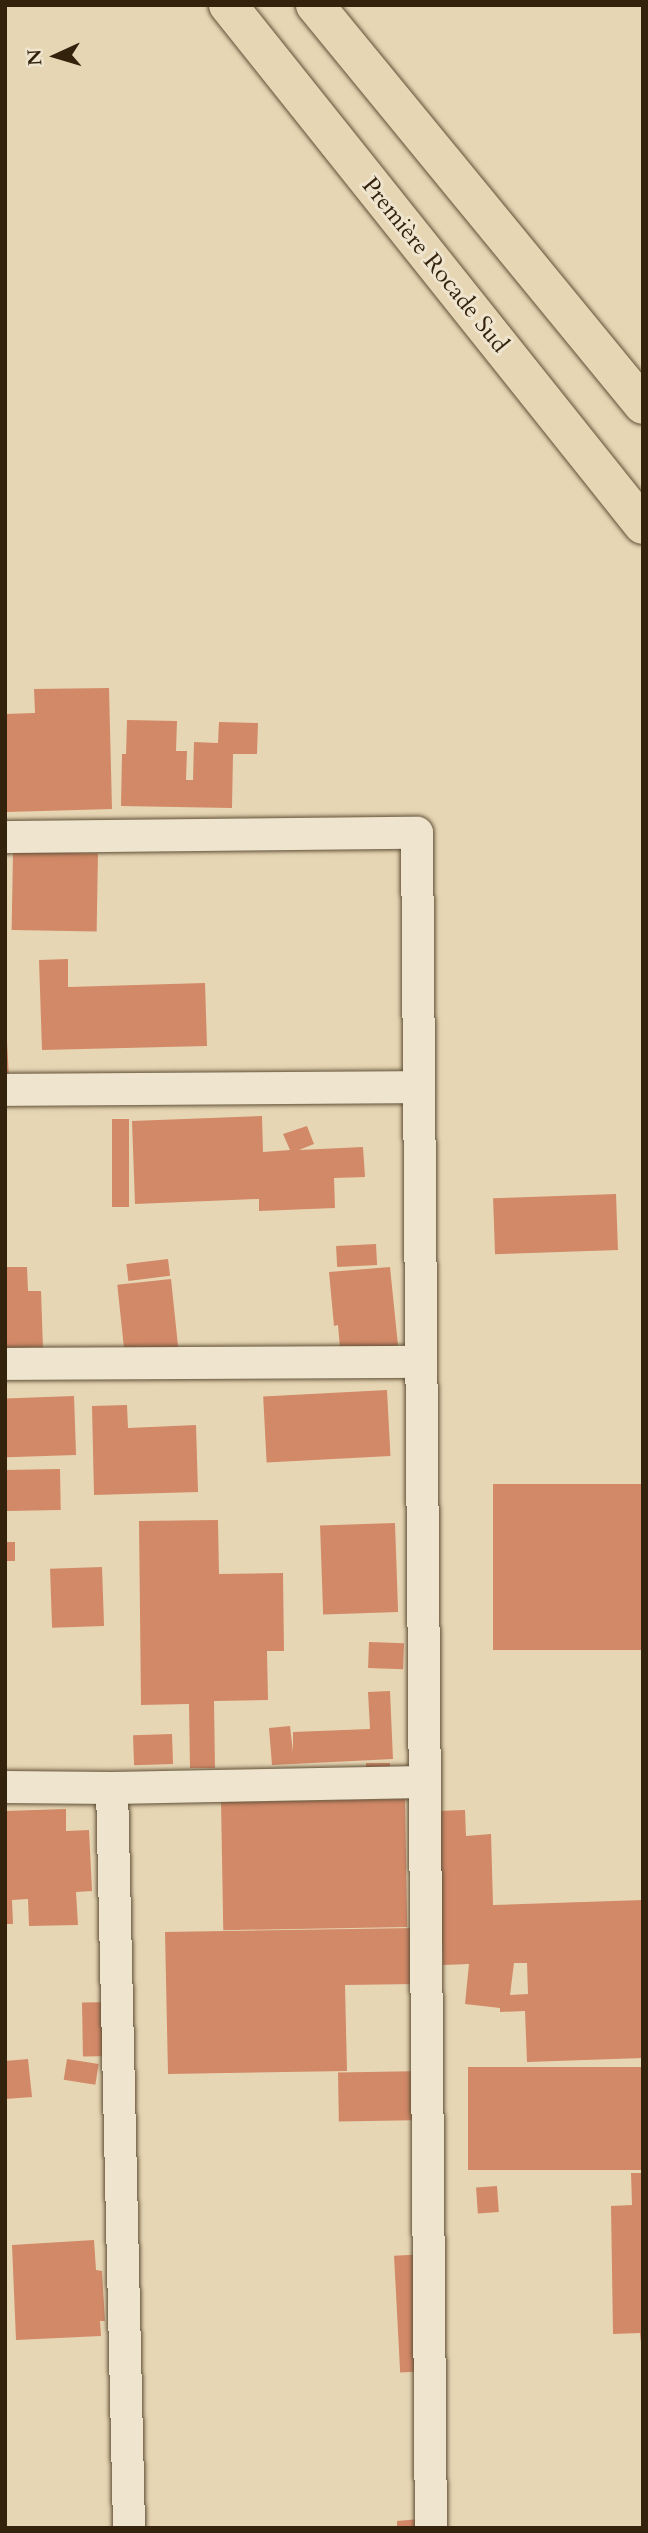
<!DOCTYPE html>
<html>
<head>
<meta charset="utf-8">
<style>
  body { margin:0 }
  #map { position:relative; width:648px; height:2533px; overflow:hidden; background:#e7d6b4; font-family:Cardo,serif }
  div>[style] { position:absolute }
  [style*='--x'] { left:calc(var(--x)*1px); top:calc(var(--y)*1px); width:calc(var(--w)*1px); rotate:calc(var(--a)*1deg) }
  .building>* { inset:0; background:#d28968; transform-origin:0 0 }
  .roads { filter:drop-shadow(0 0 2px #605037) drop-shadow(0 0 2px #605037) }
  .minor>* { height:32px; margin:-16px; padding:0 16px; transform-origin:16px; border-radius:16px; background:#efe4ce }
  .motorway>* { height:38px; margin:-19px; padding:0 19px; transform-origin:19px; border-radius:19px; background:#e7d6b4 }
  span { translate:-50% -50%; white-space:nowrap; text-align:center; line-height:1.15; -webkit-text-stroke:6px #efe4ce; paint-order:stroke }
  .street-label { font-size:24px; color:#33230d }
  .frame { position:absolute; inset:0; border:7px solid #33230d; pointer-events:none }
  .north { position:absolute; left:21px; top:21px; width:70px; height:70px; -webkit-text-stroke:5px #efe4ce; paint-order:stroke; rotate:266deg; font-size:19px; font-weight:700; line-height:28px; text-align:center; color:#33230d }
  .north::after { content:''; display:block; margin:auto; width:24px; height:32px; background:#33230d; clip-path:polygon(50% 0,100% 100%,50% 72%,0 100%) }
</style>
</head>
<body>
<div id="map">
  <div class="building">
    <i style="clip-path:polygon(109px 688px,112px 809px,7px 812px,5px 714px,35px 713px,34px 689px)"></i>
    <i style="clip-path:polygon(127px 720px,177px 721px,176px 751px,187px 751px,186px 780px,193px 780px,194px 742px,218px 743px,219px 722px,258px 723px,257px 754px,233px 754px,232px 808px,121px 806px,122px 754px,126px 754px)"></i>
    <i style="left:13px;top:852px;width:85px;height:78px;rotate:1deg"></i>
    <i style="clip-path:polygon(68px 959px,68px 987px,205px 983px,207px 1046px,42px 1050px,39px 960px)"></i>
    <i style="clip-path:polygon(5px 1041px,7px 1041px,9px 1079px,5px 1079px)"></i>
    <i style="clip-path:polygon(262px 1116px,263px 1152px,290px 1150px,283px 1134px,307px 1126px,314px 1144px,299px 1150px,363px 1147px,365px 1177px,334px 1178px,335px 1208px,259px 1211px,259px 1199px,135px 1204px,132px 1121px)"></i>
    <i style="left:112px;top:1119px;width:17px;height:88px"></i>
    <i style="left:616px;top:1194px;width:56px;height:123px;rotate:88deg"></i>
    <i style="left:376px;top:1244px;width:21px;height:40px;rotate:87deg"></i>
    <i style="left:168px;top:1259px;width:17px;height:42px;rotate:83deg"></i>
    <i style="clip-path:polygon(5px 1267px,27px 1267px,28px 1291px,41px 1291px,43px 1348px,5px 1349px)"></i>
    <i style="clip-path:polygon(390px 1267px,399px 1355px,341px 1360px,338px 1325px,334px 1326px,329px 1272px)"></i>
    <i style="left:171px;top:1279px;width:68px;height:54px;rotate:84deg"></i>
    <i style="left:387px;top:1390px;width:66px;height:124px;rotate:87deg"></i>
    <i style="left:74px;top:1396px;width:59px;height:69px;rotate:88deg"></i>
    <i style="clip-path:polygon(127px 1405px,128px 1428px,196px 1425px,198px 1492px,94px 1495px,92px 1406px)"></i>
    <i style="left:60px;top:1469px;width:41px;height:55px;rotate:89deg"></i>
    <i style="left:643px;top:1484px;width:166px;height:150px;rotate:90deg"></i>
    <i style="clip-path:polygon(218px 1520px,219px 1574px,283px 1573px,284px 1651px,267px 1651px,268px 1700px,214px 1701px,215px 1768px,190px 1768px,189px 1704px,141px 1705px,139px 1521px)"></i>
    <i style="left:395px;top:1523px;width:89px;height:75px;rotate:88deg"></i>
    <i style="left:5px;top:1542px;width:10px;height:19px"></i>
    <i style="left:102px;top:1567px;width:59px;height:52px;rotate:88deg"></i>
    <i style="left:369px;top:1642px;width:35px;height:26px;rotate:2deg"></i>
    <i style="clip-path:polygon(390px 1691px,393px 1759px,272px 1765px,269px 1728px,290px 1726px,293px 1752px,293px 1732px,370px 1729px,368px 1692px)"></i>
    <i style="left:172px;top:1734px;width:30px;height:39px;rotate:88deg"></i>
    <i style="left:366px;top:1763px;width:24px;height:12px"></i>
    <i style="left:405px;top:1799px;width:128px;height:184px;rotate:89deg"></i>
    <i style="clip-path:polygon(66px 1809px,66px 1831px,89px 1830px,92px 1891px,76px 1892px,78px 1925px,29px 1926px,28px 1899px,12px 1900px,13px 1924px,5px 1924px,5px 1811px)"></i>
    <i style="clip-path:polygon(evenodd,465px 1810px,466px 1836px,491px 1834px,493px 1905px,643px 1900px,643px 2058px,527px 2062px,525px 2011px,500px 2012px,500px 2008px,465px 2004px,469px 1964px,443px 1965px,437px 1811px,465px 1810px,514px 1963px,527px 1963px,528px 1994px,510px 1995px,514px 1963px)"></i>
    <i style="clip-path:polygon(415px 1928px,416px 1984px,345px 1985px,347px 2071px,168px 2074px,165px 1932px)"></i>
    <i style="left:115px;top:2002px;width:54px;height:33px;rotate:89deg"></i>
    <i style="clip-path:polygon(28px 2059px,32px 2097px,5px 2099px,5px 2061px)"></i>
    <i style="left:67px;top:2059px;width:32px;height:21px;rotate:9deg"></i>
    <i style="left:643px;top:2067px;width:103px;height:175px;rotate:90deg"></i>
    <i style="left:426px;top:2071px;width:49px;height:88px;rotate:89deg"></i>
    <i style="clip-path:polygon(631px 2173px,643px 2173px,643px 2363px,640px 2333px,613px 2334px,611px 2206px,632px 2205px)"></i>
    <i style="left:497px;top:2186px;width:26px;height:21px;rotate:86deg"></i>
    <i style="clip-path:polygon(94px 2240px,96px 2270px,102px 2271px,105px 2321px,100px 2321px,101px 2336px,16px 2340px,12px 2245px)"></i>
    <i style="left:427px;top:2254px;width:117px;height:33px;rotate:87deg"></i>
    <i style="clip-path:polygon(420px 2519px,421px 2528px,397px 2528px,397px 2521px)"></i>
  </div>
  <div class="roads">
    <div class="minor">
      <i style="--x:5;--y:837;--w:412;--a:-0.6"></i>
      <i style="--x:417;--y:833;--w:1695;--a:89.53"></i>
      <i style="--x:5;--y:1090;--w:414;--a:-0.4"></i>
      <i style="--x:5;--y:1364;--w:415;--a:-0.3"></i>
      <i style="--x:5;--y:1787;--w:107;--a:0.5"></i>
      <i style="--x:112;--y:1788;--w:311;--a:-1.1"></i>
      <i style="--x:112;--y:1788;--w:740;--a:88.68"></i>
    </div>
    <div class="motorway">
      <i style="--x:228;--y:5;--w:665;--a:51.41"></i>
      <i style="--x:315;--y:5;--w:517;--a:50.65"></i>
    </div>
  </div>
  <div class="street-label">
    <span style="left:435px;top:265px;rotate:51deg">Première Rocade Sud</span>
  </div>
  <div class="frame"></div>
  <div class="north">N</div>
</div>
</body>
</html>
